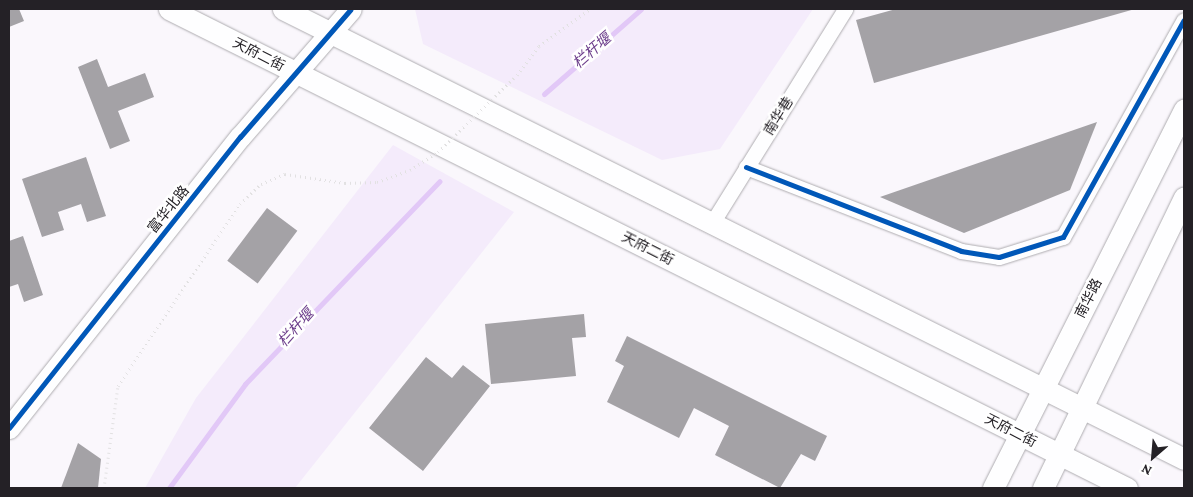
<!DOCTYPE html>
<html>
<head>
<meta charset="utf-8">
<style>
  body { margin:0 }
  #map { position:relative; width:1193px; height:497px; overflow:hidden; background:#faf7fc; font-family:"Crimson Pro","Noto Sans SC",serif }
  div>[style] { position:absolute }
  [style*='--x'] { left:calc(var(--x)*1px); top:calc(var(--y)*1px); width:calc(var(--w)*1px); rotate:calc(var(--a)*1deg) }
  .green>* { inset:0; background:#f4ebfb }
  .stream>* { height:5px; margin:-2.5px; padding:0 2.5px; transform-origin:2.5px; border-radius:2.5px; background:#e2c8f7 }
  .building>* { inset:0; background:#a4a2a6; transform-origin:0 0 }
  .path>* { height:3px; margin-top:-1.5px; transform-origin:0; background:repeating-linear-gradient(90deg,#e2e1e2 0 1px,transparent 0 5px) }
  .roads { filter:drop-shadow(0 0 1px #aeacb0) drop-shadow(0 0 1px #aeacb0) }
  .street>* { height:15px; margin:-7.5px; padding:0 7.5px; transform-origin:7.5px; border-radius:7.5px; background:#fefeff }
  .secondary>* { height:21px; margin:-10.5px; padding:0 10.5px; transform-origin:10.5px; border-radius:10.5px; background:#fefeff }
  .path-bridge>* { height:3px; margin-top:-1.5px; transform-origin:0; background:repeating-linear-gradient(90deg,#e2e1e2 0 1px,transparent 0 5px) }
  .cycleway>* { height:5px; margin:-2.5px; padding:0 2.5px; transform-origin:2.5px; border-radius:2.5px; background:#0057b8 }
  span { translate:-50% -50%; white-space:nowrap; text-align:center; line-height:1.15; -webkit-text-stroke:5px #fff; paint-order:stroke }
  .street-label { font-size:14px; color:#242126 }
  .water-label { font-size:15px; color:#6d3f8c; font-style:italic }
  .frame { position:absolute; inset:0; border:10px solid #242126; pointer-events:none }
  .north { position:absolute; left:1128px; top:432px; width:50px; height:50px; -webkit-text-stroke:4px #fff; paint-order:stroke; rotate:207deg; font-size:14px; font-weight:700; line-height:20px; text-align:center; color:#242126 }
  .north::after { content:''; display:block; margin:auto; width:18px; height:22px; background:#242126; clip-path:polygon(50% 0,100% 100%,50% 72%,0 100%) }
</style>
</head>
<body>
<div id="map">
  <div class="green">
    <i style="clip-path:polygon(415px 9px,813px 9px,720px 149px,662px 160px,423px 44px)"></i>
    <i style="clip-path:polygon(393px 145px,514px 212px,295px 488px,145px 488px,196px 398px)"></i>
  </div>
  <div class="stream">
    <i style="--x:544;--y:94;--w:129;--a:-41.2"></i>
    <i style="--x:169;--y:488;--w:129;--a:-53.8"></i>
    <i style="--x:245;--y:384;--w:281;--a:-46.2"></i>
  </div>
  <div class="building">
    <i style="clip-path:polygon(9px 9px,19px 9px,24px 21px,9px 27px)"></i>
    <i style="clip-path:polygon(896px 9px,1135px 9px,874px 83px,856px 20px)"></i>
    <i style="clip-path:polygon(97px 59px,108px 87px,145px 73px,154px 97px,118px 111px,130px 141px,110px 149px,78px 67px)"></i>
    <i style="clip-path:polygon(1097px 122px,1070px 190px,964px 233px,880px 197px)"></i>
    <i style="clip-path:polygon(86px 157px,106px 216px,87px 222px,81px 204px,58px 212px,64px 230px,42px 237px,22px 179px)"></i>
    <i style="left:267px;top:208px;width:38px;height:66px;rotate:37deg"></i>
    <i style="clip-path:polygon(23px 236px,43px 295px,24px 302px,18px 284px,9px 287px,9px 241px)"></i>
    <i style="clip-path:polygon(584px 314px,586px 337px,572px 338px,576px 376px,491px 384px,485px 324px)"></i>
    <i style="clip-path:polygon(627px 336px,827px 436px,815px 461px,801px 454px,780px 488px,715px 455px,729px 426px,694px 408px,679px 438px,607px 402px,624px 366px,615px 361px)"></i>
    <i style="clip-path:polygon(426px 357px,452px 378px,463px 365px,490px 386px,423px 471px,369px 428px)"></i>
    <i style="clip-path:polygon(78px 443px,101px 459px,98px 488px,61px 488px)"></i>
  </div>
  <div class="path">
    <i style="--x:539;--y:46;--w:63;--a:-36"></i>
  </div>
  <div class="roads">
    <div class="street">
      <i style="--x:746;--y:167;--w:231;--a:21.3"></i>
      <i style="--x:961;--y:251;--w:38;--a:9"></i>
      <i style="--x:999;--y:257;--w:67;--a:-17.4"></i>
      <i style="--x:1063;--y:237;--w:248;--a:-60.9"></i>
      <i style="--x:712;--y:223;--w:252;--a:-58.1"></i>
    </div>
    <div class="secondary">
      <i style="--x:169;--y:9;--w:1071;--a:26.57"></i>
      <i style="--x:283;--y:9;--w:1007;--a:26.54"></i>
      <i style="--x:9;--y:428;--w:372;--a:-51.6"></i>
      <i style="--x:240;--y:137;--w:169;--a:-49.1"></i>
      <i style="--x:993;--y:488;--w:424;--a:-63.2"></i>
      <i style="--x:1043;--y:488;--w:323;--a:-64.1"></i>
    </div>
  </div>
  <div class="path-bridge">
    <i style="--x:104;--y:488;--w:103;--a:-82.2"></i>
    <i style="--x:118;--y:386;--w:219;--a:-56.2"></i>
    <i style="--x:240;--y:204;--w:29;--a:-44"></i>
    <i style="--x:261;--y:184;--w:26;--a:-23"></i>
    <i style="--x:285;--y:174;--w:61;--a:8.5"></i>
    <i style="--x:345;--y:183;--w:32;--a:-2"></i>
    <i style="--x:377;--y:182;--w:35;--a:-20"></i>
    <i style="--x:410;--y:170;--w:33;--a:-33"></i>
    <i style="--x:438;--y:152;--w:110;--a:-44.3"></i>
    <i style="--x:517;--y:75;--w:36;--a:-53"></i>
  </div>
  <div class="cycleway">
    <i style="--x:746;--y:167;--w:231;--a:21.3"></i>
    <i style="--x:961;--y:251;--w:38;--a:9"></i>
    <i style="--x:999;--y:257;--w:67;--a:-17.4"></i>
    <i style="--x:1063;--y:237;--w:248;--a:-60.9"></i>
    <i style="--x:9;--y:428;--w:372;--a:-51.6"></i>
    <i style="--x:240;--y:137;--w:169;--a:-49.1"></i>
  </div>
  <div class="street-label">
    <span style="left:259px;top:54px;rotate:27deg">天府二街</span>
    <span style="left:778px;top:116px;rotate:-58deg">南华巷</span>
    <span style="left:168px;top:209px;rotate:-51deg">富华北路</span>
    <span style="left:648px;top:248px;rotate:27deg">天府二街</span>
    <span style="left:1088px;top:298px;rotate:-63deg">南华路</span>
    <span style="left:1011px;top:430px;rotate:27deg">天府二街</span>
  </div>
  <div class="water-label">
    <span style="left:592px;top:51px;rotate:-41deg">栏杆堰</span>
    <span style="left:296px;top:328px;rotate:-48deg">栏杆堰</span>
  </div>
  <div class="frame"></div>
  <div class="north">N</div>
</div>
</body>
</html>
